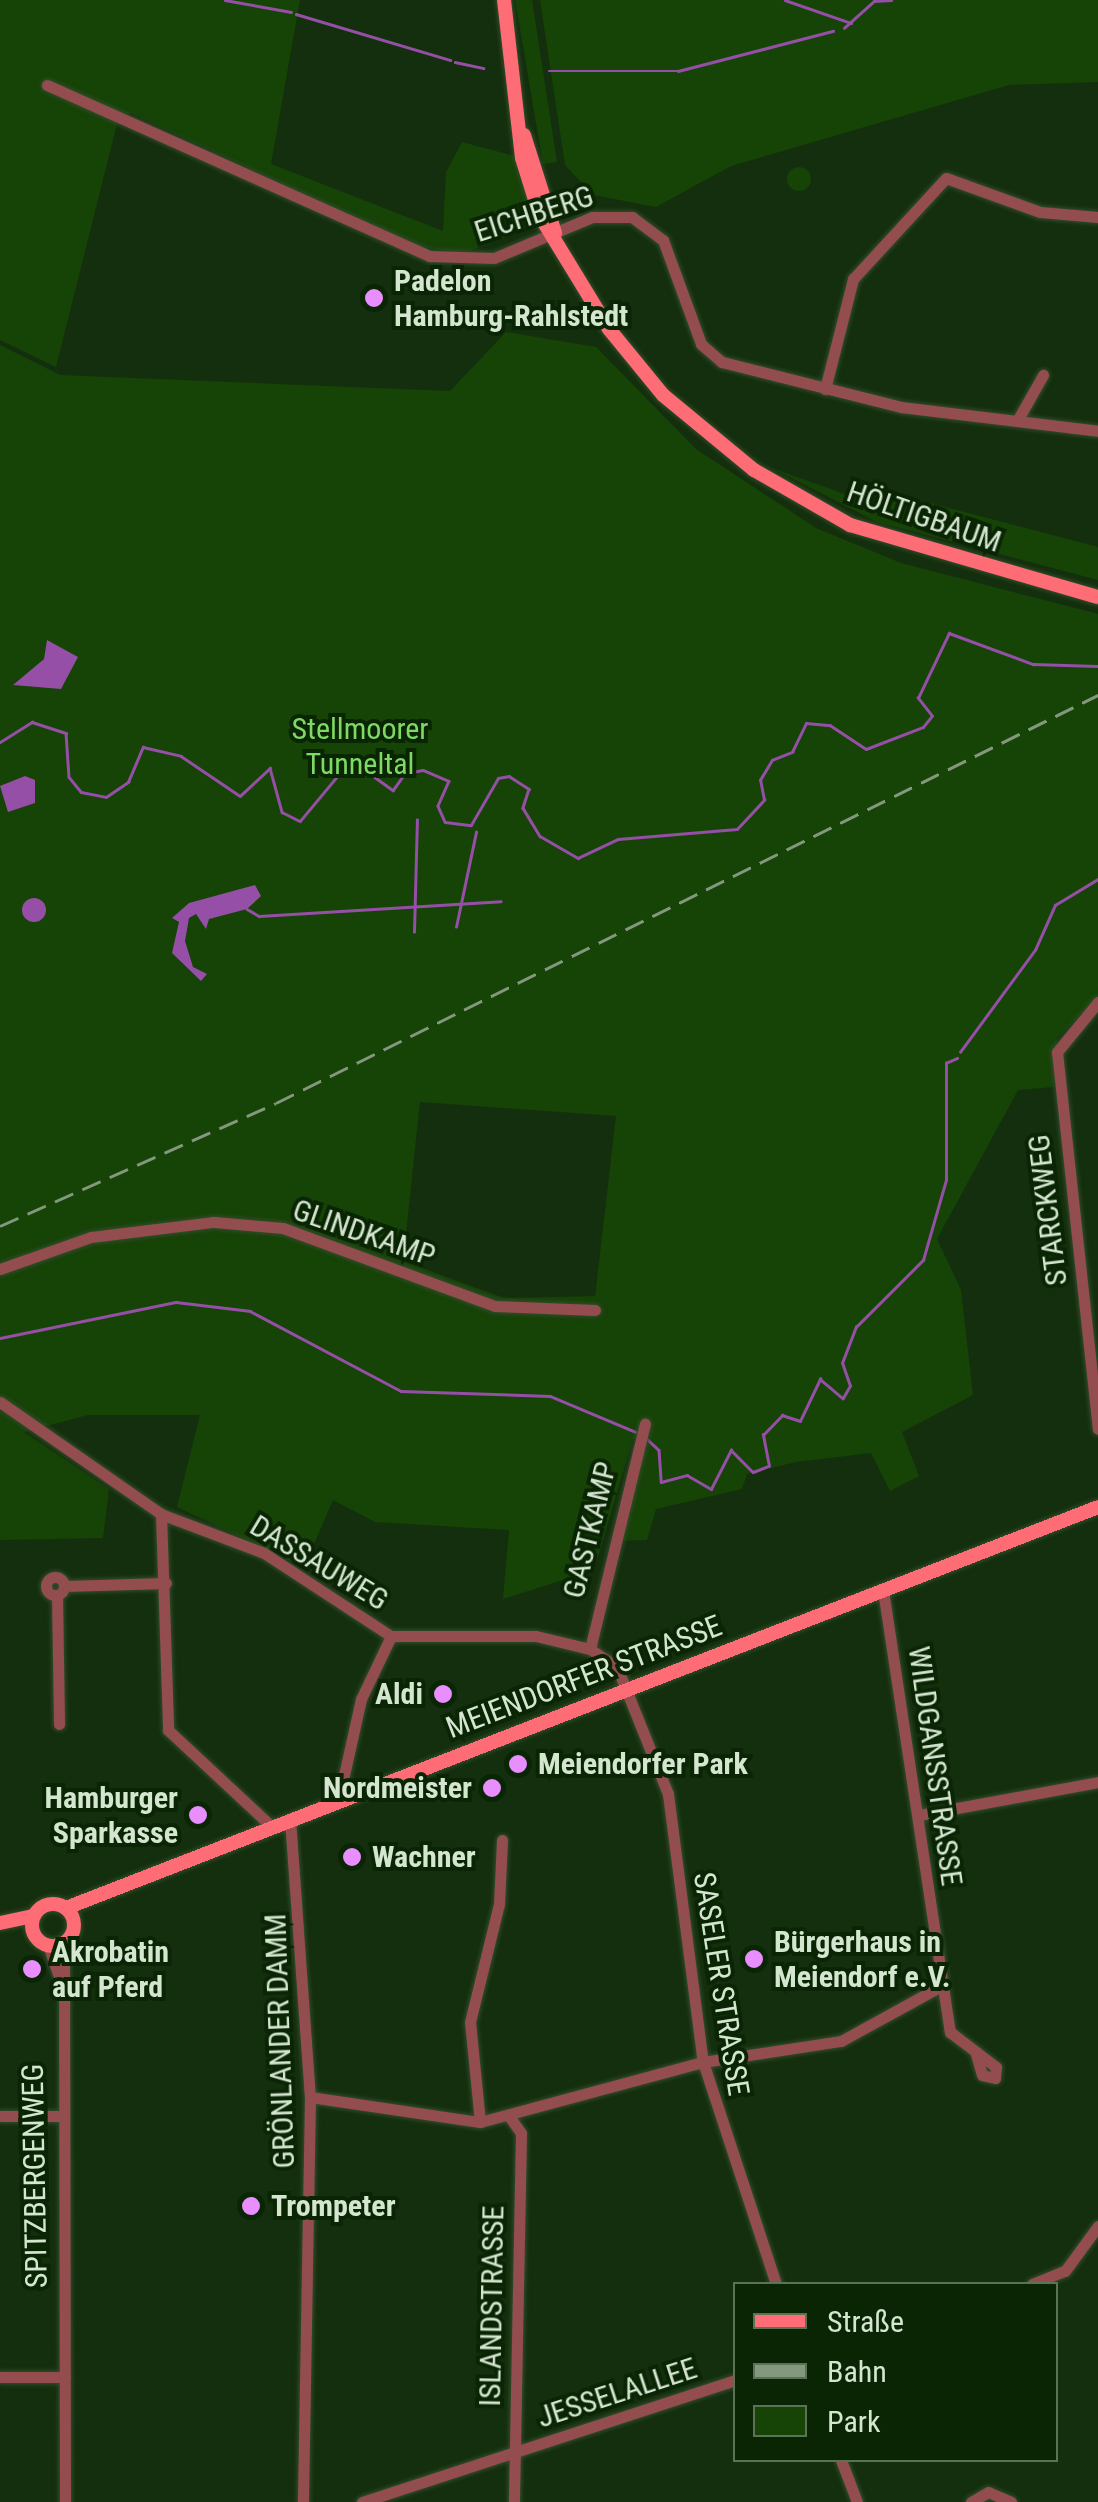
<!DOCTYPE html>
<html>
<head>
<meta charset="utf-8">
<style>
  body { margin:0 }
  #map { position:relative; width:1098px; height:2502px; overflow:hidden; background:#142f0d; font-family:"Roboto Condensed",sans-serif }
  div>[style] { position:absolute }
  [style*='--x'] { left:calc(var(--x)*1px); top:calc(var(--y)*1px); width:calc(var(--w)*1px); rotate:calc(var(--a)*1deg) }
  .green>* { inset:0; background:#164306 }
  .round { border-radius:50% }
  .water>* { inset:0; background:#954fa6 }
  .stream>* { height:2.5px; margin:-1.25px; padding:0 1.25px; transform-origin:1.25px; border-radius:1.25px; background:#954fa6 }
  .roads { filter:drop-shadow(0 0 2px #334c2c) drop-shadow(0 0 2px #334c2c) }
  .minor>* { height:11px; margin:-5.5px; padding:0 5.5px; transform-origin:5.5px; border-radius:5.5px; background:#934d4f }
  .minor>.ring { margin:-5.5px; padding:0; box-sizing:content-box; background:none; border:11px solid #934d4f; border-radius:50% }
  .major>* { height:14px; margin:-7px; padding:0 7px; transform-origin:7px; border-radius:7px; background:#fe6d75 }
  .major>.ring { margin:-7px; padding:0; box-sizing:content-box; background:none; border:14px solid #fe6d75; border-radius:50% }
  .rail>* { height:2.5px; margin-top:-1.25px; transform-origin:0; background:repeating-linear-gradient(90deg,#83987e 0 20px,transparent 0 30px) }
  .dots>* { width:28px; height:28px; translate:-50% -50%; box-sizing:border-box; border:5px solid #0a2504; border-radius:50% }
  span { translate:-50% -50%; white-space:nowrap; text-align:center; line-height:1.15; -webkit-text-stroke:8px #0a2504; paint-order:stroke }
  .street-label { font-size:30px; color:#d4e5d0 }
  .poi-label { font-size:30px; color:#d4e5d0; font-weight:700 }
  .left { translate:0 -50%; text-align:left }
  .right { translate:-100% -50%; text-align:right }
  .park-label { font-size:30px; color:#7eda65 }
  .legend { position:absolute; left:733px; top:2282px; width:325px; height:180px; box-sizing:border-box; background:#0a2504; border:2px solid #5b7256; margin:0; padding:12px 18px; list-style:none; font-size:30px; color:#d4e5d0 }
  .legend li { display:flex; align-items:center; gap:20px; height:50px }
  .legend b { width:50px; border:2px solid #5b7256 }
</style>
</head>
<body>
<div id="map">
  <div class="green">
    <i style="clip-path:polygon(0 0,300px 0,271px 164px,443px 231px,446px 172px,462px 142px,515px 156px,533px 213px,526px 229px,464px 253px,416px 246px,131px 113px,118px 120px,56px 367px,0 340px)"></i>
    <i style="clip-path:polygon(515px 0,532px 0,557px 162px,543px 164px)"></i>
    <i style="clip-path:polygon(540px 0,1098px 0,1098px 82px,1009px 85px,731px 166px,656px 207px,593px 195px,565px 165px)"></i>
    <i class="round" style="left:787px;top:167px;width:24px;height:24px"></i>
    <i style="clip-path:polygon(evenodd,506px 332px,596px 347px,696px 449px,816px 528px,901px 563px,1098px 614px,1098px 998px,1057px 1038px,1054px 1087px,1018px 1090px,937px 1239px,961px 1290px,973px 1395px,902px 1432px,919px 1476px,890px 1491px,871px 1453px,796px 1462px,747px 1474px,742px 1489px,656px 1509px,647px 1540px,616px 1541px,642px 1439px,633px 1439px,594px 1570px,503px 1599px,509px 1530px,375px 1522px,333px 1500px,304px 1567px,177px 1507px,200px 1415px,88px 1415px,24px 1432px,109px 1489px,103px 1538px,0 1540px,0 345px,60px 375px,450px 391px,506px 332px,420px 1102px,616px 1116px,595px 1296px,504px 1298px,403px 1261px,420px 1102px)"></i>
    <i style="clip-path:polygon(772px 468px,886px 509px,892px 493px,1098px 547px,1098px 580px,877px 522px)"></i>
  </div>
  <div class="water">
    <i style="clip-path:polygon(47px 640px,78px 657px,61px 689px,13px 685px,44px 659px)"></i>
    <i style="clip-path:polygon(25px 776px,35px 780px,35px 803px,8px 812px,0 786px)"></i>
    <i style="clip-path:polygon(255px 885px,261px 896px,247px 909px,209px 919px,206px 929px,196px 914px,189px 918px,185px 941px,193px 967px,207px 974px,201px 981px,172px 953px,179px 922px,172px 918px,189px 903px)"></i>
    <i class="round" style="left:22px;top:898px;width:24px;height:24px"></i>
  </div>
  <div class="stream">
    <i style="--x:225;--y:0;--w:67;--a:10.3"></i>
    <i style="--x:785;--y:0;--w:70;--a:19.2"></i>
    <i style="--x:296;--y:14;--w:161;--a:16.6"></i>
    <i style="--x:844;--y:28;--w:40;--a:-42"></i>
    <i style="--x:874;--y:1;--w:17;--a:-3"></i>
    <i style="--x:455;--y:62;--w:29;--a:12"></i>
    <i style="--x:549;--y:71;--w:129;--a:0"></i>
    <i style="--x:678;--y:71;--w:160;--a:-14.5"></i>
    <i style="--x:0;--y:742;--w:38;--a:-32"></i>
    <i style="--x:32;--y:722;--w:36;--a:18"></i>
    <i style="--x:66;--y:733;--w:44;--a:86.1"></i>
    <i style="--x:69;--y:777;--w:19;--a:51"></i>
    <i style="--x:81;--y:792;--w:25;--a:11"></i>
    <i style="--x:106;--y:797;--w:27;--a:-34"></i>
    <i style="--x:128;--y:782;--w:38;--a:-67"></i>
    <i style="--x:143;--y:747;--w:39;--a:13"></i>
    <i style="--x:181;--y:756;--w:71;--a:34.1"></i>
    <i style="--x:240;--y:796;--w:41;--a:-43"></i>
    <i style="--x:270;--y:768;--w:46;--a:74.7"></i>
    <i style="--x:282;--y:812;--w:20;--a:27"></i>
    <i style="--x:300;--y:821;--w:61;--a:-50.3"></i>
    <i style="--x:339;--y:774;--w:33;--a:2"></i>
    <i style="--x:372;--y:775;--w:26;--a:36"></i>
    <i style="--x:393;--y:790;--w:21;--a:-55"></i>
    <i style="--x:405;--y:773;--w:18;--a:-9"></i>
    <i style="--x:423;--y:770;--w:28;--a:23"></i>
    <i style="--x:449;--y:781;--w:27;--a:114"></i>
    <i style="--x:438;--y:806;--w:17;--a:66"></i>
    <i style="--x:445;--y:822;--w:26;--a:7"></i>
    <i style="--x:471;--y:825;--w:54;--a:-60.1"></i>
    <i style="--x:498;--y:778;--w:11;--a:-10"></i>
    <i style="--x:509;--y:776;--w:24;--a:33"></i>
    <i style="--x:529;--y:789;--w:20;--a:108"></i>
    <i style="--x:523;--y:808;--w:33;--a:59"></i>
    <i style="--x:540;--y:836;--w:44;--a:30.1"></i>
    <i style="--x:578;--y:858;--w:44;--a:-25.4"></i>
    <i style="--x:618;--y:839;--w:119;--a:-4.8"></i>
    <i style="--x:737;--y:829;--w:40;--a:-47"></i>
    <i style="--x:764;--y:800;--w:20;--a:-101"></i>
    <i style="--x:760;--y:780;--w:23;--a:-59"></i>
    <i style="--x:772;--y:760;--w:22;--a:-22"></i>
    <i style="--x:792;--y:752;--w:32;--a:-64"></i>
    <i style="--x:806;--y:723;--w:24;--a:5"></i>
    <i style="--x:830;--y:725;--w:43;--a:33.7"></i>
    <i style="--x:866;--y:749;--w:61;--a:-21.1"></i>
    <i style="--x:923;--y:727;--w:14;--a:-51"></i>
    <i style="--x:932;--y:716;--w:23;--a:-128"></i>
    <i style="--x:918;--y:698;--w:72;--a:-64.5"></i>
    <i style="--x:949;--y:633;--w:90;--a:20.3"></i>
    <i style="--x:1033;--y:664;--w:65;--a:1.8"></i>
    <i style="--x:247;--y:909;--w:14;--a:30"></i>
    <i style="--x:259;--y:916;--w:242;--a:-3.5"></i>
    <i style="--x:456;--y:927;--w:97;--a:-78.1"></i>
    <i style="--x:414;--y:932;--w:112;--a:-88.5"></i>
    <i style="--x:960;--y:1052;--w:127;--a:-53.7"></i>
    <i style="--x:1035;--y:950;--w:49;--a:-66"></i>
    <i style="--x:1055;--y:905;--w:50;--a:-31.2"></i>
    <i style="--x:0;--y:1338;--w:180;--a:-11.6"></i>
    <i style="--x:176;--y:1302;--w:75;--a:6.9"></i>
    <i style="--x:250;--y:1311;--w:171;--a:27.9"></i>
    <i style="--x:401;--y:1391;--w:149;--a:1.9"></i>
    <i style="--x:550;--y:1396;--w:93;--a:22.7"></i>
    <i style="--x:647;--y:1439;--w:16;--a:43"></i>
    <i style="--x:659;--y:1450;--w:32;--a:86"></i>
    <i style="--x:661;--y:1482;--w:27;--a:-15"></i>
    <i style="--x:687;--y:1475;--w:28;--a:30"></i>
    <i style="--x:711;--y:1489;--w:44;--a:-62.9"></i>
    <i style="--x:731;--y:1450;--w:31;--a:45"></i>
    <i style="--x:753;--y:1472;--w:17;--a:-21"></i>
    <i style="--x:769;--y:1466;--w:32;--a:-101"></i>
    <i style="--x:763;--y:1435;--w:28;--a:-46"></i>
    <i style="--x:782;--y:1415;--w:19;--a:18"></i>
    <i style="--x:800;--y:1421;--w:47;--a:-64.5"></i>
    <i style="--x:820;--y:1379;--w:30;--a:40"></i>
    <i style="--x:843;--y:1398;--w:14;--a:-60"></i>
    <i style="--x:850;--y:1386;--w:24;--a:-109"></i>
    <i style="--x:842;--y:1363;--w:39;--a:-69"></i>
    <i style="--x:856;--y:1327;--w:95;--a:-45"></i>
    <i style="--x:923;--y:1260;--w:83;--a:-74"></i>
    <i style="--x:946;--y:1180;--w:117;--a:-90"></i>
    <i style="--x:946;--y:1063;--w:12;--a:-24"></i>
  </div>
  <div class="roads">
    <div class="minor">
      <i style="--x:47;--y:85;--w:419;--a:24.1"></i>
      <i style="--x:429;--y:256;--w:65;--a:1.8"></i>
      <i style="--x:494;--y:258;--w:106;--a:-22.7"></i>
      <i style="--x:592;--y:217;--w:40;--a:0"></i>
      <i style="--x:632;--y:217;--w:39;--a:37"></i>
      <i style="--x:663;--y:240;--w:111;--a:69.9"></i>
      <i style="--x:701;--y:344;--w:28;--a:41"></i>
      <i style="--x:722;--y:362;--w:185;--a:14.1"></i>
      <i style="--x:901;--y:407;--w:198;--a:6.9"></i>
      <i style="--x:825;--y:389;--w:114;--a:-75.7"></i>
      <i style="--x:853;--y:279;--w:137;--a:-47.4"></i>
      <i style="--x:946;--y:178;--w:100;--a:19.9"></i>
      <i style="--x:1040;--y:212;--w:58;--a:4.9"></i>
      <i style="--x:1017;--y:421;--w:53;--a:-60.5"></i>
      <i style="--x:1098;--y:1002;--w:65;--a:129.4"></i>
      <i style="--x:1057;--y:1052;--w:379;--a:83.8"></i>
      <i style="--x:0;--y:1269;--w:96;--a:-19.4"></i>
      <i style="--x:91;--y:1237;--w:124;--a:-7"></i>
      <i style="--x:214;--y:1222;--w:69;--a:5"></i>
      <i style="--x:283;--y:1228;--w:226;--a:20.2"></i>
      <i style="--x:495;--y:1306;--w:100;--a:2.3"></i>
      <i style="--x:0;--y:1402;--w:196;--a:34.8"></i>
      <i style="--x:161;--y:1514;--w:110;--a:20.7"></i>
      <i style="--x:264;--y:1553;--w:152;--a:33.2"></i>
      <i style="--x:391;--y:1636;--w:145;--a:0"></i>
      <i style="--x:536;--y:1636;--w:56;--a:13.5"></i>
      <i style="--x:590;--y:1649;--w:32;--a:34"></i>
      <i style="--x:617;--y:1667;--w:137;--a:68.1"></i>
      <i style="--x:668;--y:1794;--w:270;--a:82.6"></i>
      <i style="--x:703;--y:2062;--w:234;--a:71.8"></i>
      <i style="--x:161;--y:1514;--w:216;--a:88.1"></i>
      <i style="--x:168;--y:1730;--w:142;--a:43"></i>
      <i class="ring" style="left:46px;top:1577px;width:7px;height:7px"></i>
      <i style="--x:64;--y:1586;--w:102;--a:-1.7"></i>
      <i style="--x:883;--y:1590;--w:447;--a:81.4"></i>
      <i style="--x:950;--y:2032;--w:58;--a:37.3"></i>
      <i style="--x:996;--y:2067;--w:11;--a:95"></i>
      <i style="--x:995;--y:2078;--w:13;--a:-167"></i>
      <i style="--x:982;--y:2075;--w:22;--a:-106"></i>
      <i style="--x:57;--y:1595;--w:129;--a:89.1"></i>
      <i style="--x:590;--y:1649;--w:232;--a:-76.3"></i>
      <i style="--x:338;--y:1802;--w:106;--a:-77.4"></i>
      <i style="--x:361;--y:1699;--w:70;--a:-64.5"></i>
      <i style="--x:919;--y:1815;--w:182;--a:-10.4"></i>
      <i style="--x:290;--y:1819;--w:279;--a:85.9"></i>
      <i style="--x:310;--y:2097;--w:405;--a:91"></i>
      <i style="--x:64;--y:1944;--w:558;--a:89.9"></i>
      <i style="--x:48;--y:1945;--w:31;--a:71"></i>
      <i style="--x:310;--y:2097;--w:172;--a:8.4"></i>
      <i style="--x:480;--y:2122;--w:231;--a:-15.1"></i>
      <i style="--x:703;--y:2062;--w:140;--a:-8.7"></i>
      <i style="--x:841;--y:2041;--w:116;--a:-28.8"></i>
      <i style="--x:0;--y:2116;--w:58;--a:0"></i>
      <i style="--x:509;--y:2116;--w:21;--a:55"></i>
      <i style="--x:521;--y:2133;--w:369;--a:91.1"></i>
      <i style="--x:480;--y:2122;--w:100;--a:-95.7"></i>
      <i style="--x:470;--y:2022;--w:122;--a:-76.2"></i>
      <i style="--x:499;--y:1904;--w:64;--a:-87.3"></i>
      <i style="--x:1032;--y:2284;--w:35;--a:-22"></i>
      <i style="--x:1065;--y:2271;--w:56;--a:-53.7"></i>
      <i style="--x:0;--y:2377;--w:65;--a:0"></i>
      <i style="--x:841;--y:2460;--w:45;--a:69.1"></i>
      <i style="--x:362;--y:2502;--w:393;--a:-18.1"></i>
      <i style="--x:971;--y:2502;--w:20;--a:-30"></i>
      <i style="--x:988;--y:2492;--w:25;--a:23"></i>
    </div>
    <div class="major">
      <i style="--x:504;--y:0;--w:159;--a:83.5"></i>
      <i style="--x:522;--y:158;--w:61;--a:72.8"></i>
      <i style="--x:540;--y:216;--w:132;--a:58.6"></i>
      <i style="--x:609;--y:329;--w:85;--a:50.7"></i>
      <i style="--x:663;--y:395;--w:118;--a:39.5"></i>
      <i style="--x:754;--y:470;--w:111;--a:29.8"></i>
      <i style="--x:850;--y:525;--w:258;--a:16.2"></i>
      <i style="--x:524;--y:135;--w:103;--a:72.4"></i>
      <i class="ring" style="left:32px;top:1904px;width:28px;height:28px"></i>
      <i style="--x:66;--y:1908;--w:1107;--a:-21.23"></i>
      <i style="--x:0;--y:1923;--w:35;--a:-12"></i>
    </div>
  </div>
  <div class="rail">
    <i style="--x:0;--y:1226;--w:302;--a:-24"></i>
    <i style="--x:276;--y:1103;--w:918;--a:-26.4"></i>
  </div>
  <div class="dots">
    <i style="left:374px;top:298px;background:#e88eff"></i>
    <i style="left:443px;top:1694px;background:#e88eff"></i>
    <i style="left:518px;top:1764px;background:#e88eff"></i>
    <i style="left:492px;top:1788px;background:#e88eff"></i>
    <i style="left:198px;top:1815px;background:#e88eff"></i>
    <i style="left:352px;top:1857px;background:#e88eff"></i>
    <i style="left:754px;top:1959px;background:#e88eff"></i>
    <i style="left:32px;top:1969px;background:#e88eff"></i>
    <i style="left:251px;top:2206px;background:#e88eff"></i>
  </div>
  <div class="street-label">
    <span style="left:534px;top:214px;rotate:-18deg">EICHBERG</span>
    <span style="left:924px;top:517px;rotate:19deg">HÖLTIGBAUM</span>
    <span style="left:1048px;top:1210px;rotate:-97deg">STARCKWEG</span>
    <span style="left:364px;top:1233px;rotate:19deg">GLINDKAMP</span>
    <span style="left:590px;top:1530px;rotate:-76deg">GASTKAMP</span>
    <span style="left:319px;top:1563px;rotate:31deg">DASSAUWEG</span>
    <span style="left:584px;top:1677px;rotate:-21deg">MEIENDORFER STRASSE</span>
    <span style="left:935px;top:1766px;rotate:82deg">WILDGANSSTRASSE</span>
    <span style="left:721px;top:1984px;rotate:81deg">SASELER STRASSE</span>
    <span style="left:280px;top:2041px;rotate:-92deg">GRÖNLANDER DAMM</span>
    <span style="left:35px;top:2176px;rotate:-91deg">SPITZBERGENWEG</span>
    <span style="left:492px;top:2306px;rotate:-89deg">ISLANDSTRASSE</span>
    <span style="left:617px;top:2393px;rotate:-18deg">JESSELALLEE</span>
  </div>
  <div class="poi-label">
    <span class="left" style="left:394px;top:298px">Padelon<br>Hamburg-Rahlstedt</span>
    <span class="right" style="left:423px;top:1694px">Aldi</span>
    <span class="left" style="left:538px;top:1764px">Meiendorfer Park</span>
    <span class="right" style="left:472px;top:1788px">Nordmeister</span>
    <span class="right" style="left:178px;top:1815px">Hamburger<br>Sparkasse</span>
    <span class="left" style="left:372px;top:1857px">Wachner</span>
    <span class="left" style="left:774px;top:1959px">Bürgerhaus in<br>Meiendorf e.V.</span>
    <span class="left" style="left:52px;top:1969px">Akrobatin<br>auf Pferd</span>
    <span class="left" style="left:271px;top:2206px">Trompeter</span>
  </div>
  <div class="park-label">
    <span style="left:360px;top:746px">Stellmoorer<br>Tunneltal</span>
  </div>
  <ul class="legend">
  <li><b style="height:12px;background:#fe6d75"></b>Straße</li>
  <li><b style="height:12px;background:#83987e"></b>Bahn</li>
  <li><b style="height:28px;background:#164306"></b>Park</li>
  </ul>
</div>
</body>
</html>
